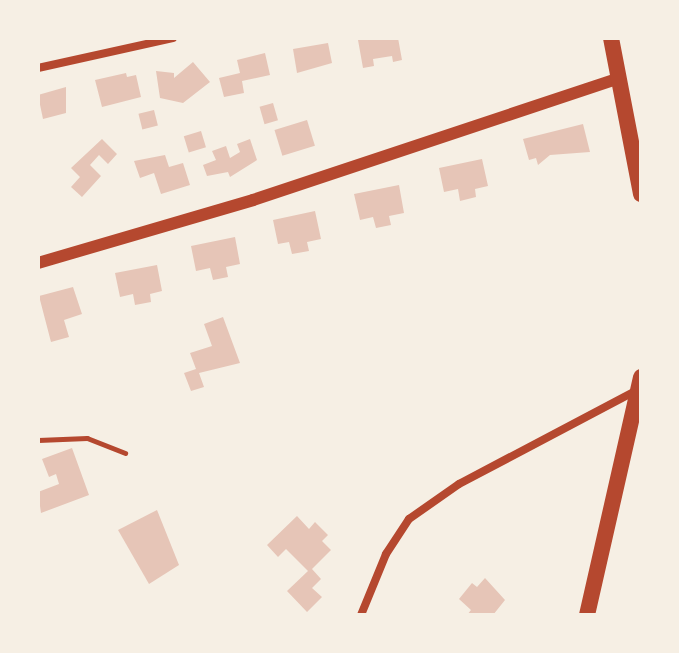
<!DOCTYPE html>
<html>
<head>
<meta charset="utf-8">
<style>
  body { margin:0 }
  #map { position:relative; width:679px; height:653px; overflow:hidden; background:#f6efe4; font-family:Helvetica,sans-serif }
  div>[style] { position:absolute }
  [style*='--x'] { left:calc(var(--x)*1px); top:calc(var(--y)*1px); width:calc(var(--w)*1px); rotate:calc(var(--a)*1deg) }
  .building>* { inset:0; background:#e6c5b7; transform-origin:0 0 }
  .service>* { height:5px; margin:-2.5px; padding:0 2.5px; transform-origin:2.5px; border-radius:2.5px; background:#b5482f }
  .minor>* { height:8px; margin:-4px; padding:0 4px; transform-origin:4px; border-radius:4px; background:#b5482f }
  .tertiary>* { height:12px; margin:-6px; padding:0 6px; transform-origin:6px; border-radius:6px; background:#b5482f }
  .primary>* { height:16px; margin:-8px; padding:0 8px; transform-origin:8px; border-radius:8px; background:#b5482f }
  span { translate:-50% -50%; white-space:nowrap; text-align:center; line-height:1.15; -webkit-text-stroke:6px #f6efe4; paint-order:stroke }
  .frame { position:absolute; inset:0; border:40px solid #f6efe4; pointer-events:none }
</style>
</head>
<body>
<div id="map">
  <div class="building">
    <i style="clip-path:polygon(398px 38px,402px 60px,393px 62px,392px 56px,373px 59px,374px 66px,363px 68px,358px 40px)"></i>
    <i style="clip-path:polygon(328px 43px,332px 63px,297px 73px,293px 49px)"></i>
    <i style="clip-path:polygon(265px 53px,270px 75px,242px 81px,244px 93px,224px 97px,219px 78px,240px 73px,237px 60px)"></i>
    <i style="clip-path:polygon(193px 62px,210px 82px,183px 103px,160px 98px,156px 71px,174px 73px,174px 78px)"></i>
    <i style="clip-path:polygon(126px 73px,127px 77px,136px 75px,141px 97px,102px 107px,95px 80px)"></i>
    <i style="clip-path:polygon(66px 87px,66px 113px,43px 119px,38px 95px)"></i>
    <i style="left:273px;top:103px;width:18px;height:14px;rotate:74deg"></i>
    <i style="left:154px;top:110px;width:16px;height:16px;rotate:76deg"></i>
    <i style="left:307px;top:120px;width:27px;height:34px;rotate:73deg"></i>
    <i style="clip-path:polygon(583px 124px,590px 152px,550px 155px,538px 165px,536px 158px,529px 160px,523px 139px)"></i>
    <i style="left:201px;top:131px;width:17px;height:18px;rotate:73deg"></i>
    <i style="clip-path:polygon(102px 139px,117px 154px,108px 164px,99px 155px,90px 165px,101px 176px,82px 197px,71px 187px,80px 177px,71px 168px)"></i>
    <i style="clip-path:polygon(250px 139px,257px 160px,230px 177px,228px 172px,207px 176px,203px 165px,216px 160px,212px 151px,226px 146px,230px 158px,240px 152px,237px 144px)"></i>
    <i style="clip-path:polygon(165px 155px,169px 167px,183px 163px,190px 185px,161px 194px,154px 173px,140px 178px,134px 161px)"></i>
    <i style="clip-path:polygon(482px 159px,488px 186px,475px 189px,476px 197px,460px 201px,458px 189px,444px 192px,439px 168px)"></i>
    <i style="clip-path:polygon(399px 185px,404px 213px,389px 216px,391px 225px,376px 228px,373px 217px,360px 220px,354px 194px)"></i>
    <i style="clip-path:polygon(315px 211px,321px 239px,307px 242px,309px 251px,292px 254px,289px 242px,278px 244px,273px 220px)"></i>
    <i style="clip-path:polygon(235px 237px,240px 264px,226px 267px,228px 277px,213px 280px,210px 268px,196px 271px,191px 246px)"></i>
    <i style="clip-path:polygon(157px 265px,162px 291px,150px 294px,151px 302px,135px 305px,133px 294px,120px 297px,115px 273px)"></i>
    <i style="clip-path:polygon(73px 287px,82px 314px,64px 320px,69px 337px,51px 342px,39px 296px)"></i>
    <i style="clip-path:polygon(223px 317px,240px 363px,199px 373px,204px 387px,191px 391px,184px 373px,196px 369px,190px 353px,212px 346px,204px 324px)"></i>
    <i style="clip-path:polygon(72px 448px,89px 495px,41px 513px,38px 492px,59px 484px,56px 474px,49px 477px,42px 459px)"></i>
    <i style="clip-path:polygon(157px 510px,179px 565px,149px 584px,118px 530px)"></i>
    <i style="clip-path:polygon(297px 516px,309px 529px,315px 522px,328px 535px,322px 541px,331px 550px,312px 569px,321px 579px,312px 588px,322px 597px,307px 612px,287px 591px,308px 571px,286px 549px,278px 557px,267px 545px)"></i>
    <i style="clip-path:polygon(485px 578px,505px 600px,493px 615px,467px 615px,471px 610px,459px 599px,472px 583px,477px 587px)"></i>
  </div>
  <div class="service">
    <i style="--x:38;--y:440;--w:49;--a:-2.3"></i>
    <i style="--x:87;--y:438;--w:41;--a:21.5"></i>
  </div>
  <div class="minor">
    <i style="--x:38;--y:68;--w:138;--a:-12.5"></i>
    <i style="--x:361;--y:615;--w:66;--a:-67.7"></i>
    <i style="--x:386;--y:554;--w:42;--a:-56.7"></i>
    <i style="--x:409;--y:519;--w:61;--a:-35"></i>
    <i style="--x:459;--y:484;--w:201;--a:-27.8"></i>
  </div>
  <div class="tertiary">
    <i style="--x:38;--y:263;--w:224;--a:-16.3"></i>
    <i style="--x:253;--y:200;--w:386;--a:-18.4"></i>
  </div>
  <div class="primary">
    <i style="--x:611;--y:38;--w:159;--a:79.1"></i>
    <i style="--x:587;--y:615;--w:244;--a:-77.2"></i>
  </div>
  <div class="frame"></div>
</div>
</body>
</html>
